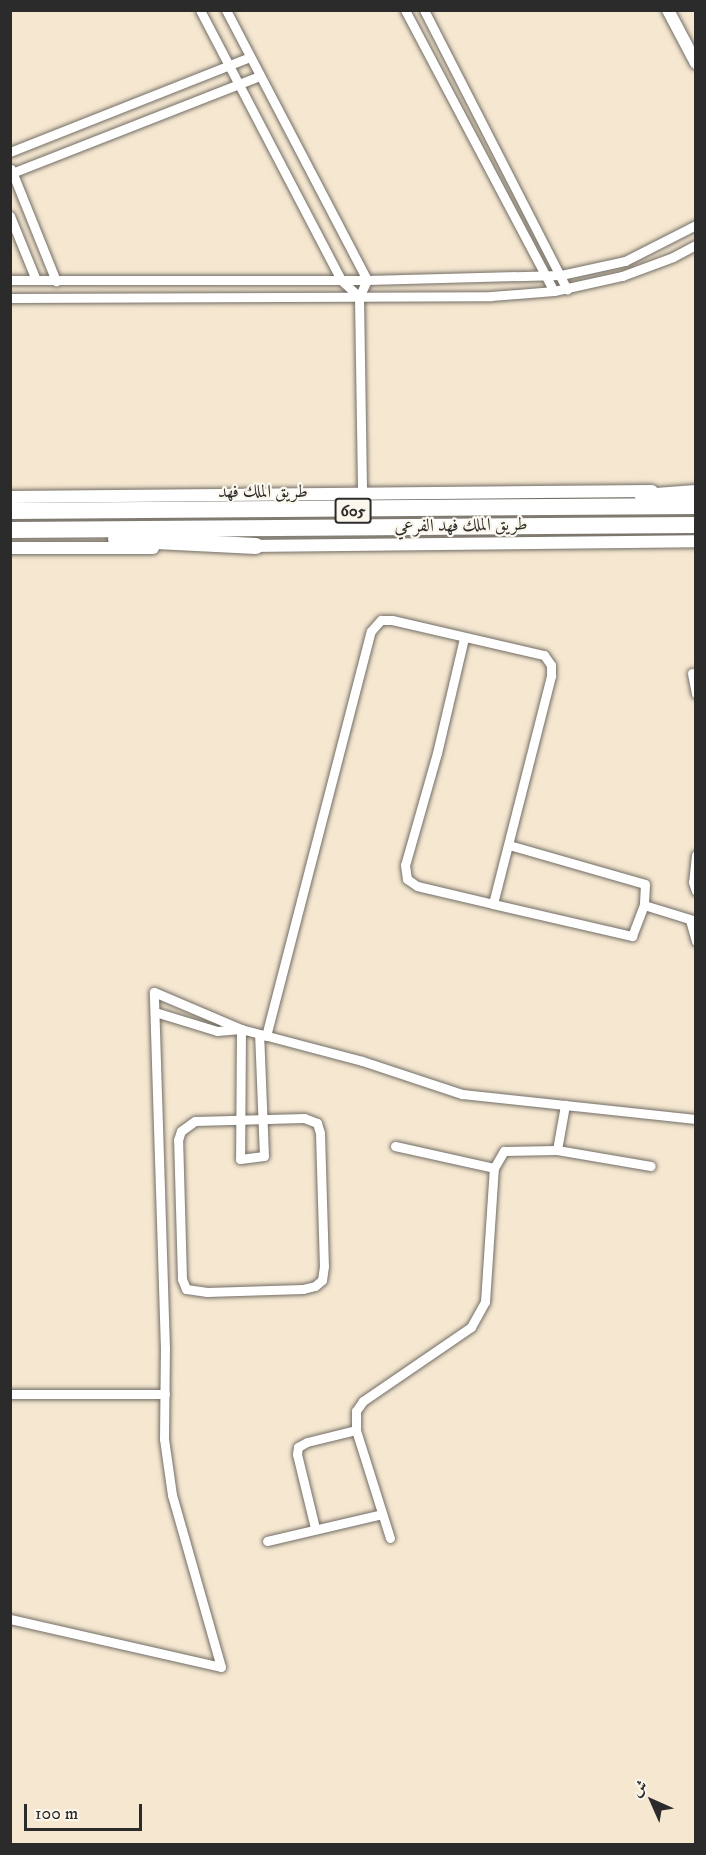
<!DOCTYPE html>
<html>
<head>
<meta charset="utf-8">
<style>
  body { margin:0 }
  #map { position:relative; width:706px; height:1855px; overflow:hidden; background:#f5e7d0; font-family:"IM FELL DW Pica",Amiri,serif }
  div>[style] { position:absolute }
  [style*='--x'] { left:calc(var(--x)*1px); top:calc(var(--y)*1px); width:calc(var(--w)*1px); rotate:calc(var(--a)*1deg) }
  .roads { filter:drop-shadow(0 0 2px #726d65) drop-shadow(0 0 2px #726d65) }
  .street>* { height:9px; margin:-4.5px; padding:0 4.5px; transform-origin:4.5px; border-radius:4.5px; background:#fff }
  .secondary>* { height:12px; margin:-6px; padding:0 6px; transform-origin:6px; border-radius:6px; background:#fff }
  .highway>* { height:16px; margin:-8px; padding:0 8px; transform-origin:8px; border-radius:8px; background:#fff }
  span { translate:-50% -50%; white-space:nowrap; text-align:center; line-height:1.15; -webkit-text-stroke:4.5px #fbf7ec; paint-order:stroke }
  .shield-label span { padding:2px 4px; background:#fbf7ec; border:2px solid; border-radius:4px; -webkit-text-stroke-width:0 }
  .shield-label { font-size:16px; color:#2b2b2b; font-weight:700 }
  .street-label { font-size:18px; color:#2b2b2b }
  .frame { position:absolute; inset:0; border:12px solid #2b2b2b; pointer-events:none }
  .north { position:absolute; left:622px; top:1771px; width:60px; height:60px; -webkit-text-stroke:4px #fbf7ec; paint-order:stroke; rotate:315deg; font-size:16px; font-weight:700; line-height:24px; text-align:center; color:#2b2b2b }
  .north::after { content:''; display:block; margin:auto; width:21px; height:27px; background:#2b2b2b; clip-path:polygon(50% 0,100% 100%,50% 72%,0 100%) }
  .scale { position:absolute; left:24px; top:1804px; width:118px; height:27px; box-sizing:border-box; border:3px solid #2b2b2b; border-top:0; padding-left:8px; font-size:18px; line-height:21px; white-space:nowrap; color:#2b2b2b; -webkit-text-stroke:4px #fbf7ec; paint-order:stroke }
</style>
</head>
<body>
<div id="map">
  <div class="roads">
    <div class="street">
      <i style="--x:200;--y:10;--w:305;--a:62.4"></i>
      <i style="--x:341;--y:280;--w:25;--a:43"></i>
      <i style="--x:226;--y:10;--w:305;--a:62.4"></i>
      <i style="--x:367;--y:280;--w:19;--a:115"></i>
      <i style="--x:359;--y:297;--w:198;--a:89.1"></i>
      <i style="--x:405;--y:10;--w:318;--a:62.1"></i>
      <i style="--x:424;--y:10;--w:314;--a:62.9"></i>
      <i style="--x:10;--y:152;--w:258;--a:-21.6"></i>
      <i style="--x:11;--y:169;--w:121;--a:68.1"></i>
      <i style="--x:12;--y:173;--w:266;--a:-21.4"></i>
      <i style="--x:10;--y:216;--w:69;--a:67.9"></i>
      <i style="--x:10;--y:280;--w:357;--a:0"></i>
      <i style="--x:367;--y:280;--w:194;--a:-1.5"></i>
      <i style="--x:561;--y:275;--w:66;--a:-12.3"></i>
      <i style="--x:625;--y:261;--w:80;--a:-26.9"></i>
      <i style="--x:10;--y:298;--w:481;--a:-0.2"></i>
      <i style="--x:491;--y:296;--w:63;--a:-4.5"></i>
      <i style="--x:554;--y:291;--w:70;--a:-12.4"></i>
      <i style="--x:622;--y:276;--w:54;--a:-20.4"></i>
      <i style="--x:673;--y:257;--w:26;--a:-28"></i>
      <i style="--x:464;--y:638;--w:118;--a:103.2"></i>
      <i style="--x:437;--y:753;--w:116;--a:105.9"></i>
      <i style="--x:405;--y:865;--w:14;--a:82"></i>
      <i style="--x:407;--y:879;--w:12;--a:35"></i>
      <i style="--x:417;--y:886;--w:78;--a:13.3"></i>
      <i style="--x:692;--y:673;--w:21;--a:79"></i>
      <i style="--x:509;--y:845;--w:141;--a:16"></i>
      <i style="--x:645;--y:884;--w:21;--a:93"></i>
      <i style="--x:696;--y:855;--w:27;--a:96"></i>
      <i style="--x:693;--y:882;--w:9;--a:72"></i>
      <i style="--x:690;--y:920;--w:22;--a:74"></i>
      <i style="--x:155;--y:1012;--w:65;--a:17"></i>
      <i style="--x:217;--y:1031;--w:24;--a:-5"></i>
      <i style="--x:241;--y:1029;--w:130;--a:90.4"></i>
      <i style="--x:240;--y:1159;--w:24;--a:-7"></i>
      <i style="--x:264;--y:1156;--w:122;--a:-92.3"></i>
      <i style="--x:266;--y:1036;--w:418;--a:-75.5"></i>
      <i style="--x:371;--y:631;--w:15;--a:-48"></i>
      <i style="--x:381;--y:620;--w:11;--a:0"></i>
      <i style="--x:392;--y:620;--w:156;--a:13"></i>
      <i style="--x:544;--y:655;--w:12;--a:55"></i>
      <i style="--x:551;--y:665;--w:11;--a:90"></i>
      <i style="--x:551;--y:676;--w:235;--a:104.3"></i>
      <i style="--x:493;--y:904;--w:143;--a:13"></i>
      <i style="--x:632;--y:936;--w:33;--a:-69"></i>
      <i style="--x:644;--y:905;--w:54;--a:17.1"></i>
      <i style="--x:304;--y:1118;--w:14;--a:21"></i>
      <i style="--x:317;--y:1123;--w:10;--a:73"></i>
      <i style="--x:320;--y:1133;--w:133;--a:88.3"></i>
      <i style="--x:324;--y:1266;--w:14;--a:98"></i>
      <i style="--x:322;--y:1280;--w:9;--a:139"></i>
      <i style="--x:315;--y:1286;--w:12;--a:166"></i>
      <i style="--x:303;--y:1289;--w:96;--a:178.2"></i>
      <i style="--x:207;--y:1292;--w:21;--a:-172"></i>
      <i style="--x:186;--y:1289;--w:11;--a:-112"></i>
      <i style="--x:182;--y:1279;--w:139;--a:-91.6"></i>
      <i style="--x:178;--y:1140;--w:9;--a:-72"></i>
      <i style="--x:181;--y:1131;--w:17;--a:-36"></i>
      <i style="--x:195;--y:1121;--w:109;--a:-1.6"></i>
      <i style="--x:395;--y:1146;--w:101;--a:12.5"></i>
      <i style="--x:557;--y:1150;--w:46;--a:-79.9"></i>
      <i style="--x:10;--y:1394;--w:155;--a:0"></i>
      <i style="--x:315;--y:1528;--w:76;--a:-103.7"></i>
      <i style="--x:297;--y:1454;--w:7;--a:-82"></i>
      <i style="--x:298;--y:1447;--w:10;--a:-29"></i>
      <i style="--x:307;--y:1442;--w:50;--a:-13.8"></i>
      <i style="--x:390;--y:1538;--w:113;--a:-107.5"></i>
      <i style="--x:356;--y:1430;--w:19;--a:-90"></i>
      <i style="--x:356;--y:1411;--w:12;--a:-55"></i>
      <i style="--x:363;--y:1401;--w:131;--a:-34.4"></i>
      <i style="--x:471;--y:1327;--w:29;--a:-61"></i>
      <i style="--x:485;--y:1302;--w:134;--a:-86.2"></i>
      <i style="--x:494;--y:1168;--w:20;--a:-60"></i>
      <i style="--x:504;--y:1151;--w:53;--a:-1.1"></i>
      <i style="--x:557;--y:1150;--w:95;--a:9.7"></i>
      <i style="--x:267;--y:1541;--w:118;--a:-13.2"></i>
      <i style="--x:10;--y:1619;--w:216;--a:12.8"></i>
      <i style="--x:221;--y:1667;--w:179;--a:-105.9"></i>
      <i style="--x:172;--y:1495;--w:57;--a:-98.1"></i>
      <i style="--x:164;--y:1439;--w:90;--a:-89.4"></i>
      <i style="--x:165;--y:1349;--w:357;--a:-91.8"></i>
      <i style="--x:154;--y:992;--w:95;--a:23"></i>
      <i style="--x:241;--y:1029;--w:125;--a:14.8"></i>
      <i style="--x:362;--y:1061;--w:105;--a:18.3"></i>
      <i style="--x:462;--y:1094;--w:235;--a:6.1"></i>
    </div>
    <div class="secondary">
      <i style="--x:668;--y:10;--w:60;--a:62.2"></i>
      <i style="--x:10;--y:497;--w:642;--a:-0.54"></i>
      <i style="--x:249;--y:546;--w:447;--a:-0.6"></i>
      <i style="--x:10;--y:548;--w:143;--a:0"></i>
    </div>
    <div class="highway">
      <i style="--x:643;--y:497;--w:53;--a:-4.3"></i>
      <i style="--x:10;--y:511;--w:686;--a:-0.42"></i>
      <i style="--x:10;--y:530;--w:686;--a:-0.42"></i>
      <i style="--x:116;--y:539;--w:140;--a:2.9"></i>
    </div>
  </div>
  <div class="shield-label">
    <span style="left:353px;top:511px">605</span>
  </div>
  <div class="street-label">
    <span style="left:263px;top:492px">طريق الملك فهد</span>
    <span style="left:461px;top:526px;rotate:-1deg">طريق الملك فهد الفرعي</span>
  </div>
  <div class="frame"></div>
  <div class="north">ش</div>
  <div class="scale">100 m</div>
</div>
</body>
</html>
